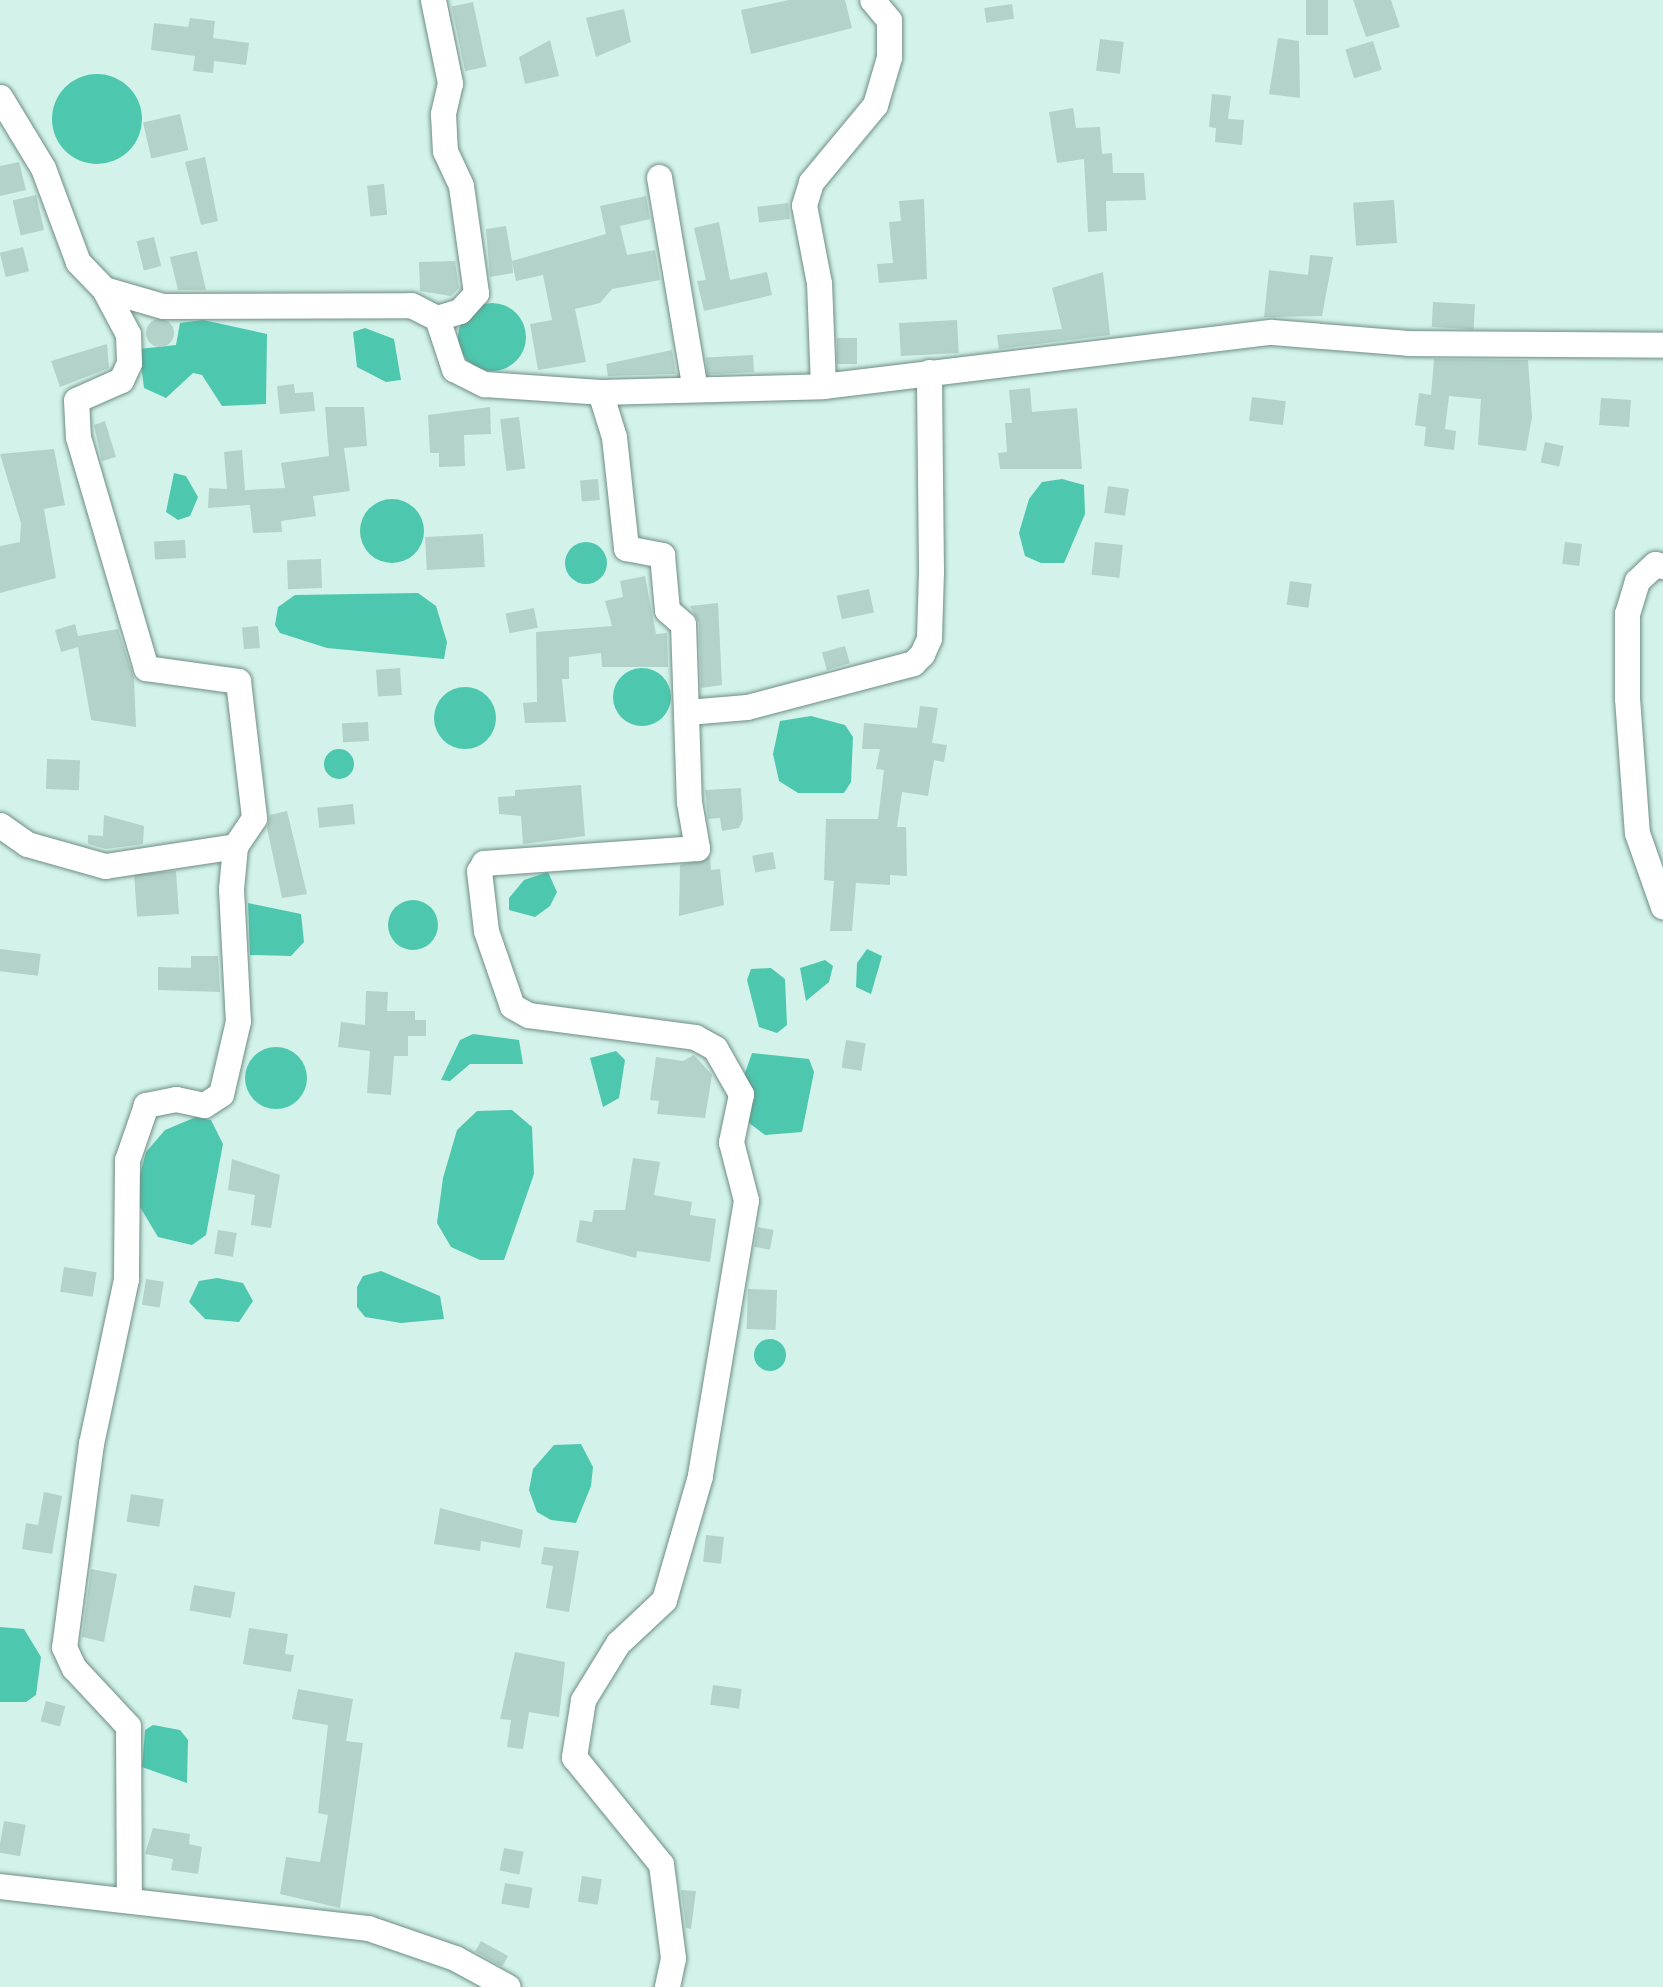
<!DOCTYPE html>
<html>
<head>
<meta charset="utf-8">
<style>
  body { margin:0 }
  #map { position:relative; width:1663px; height:1987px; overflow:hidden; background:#d3f3ea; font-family:"IBM Plex Sans",sans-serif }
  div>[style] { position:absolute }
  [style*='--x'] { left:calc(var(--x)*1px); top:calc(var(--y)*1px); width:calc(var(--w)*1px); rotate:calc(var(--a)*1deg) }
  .water>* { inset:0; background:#4dc7ae }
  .round { border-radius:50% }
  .building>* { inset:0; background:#b3d2c9; transform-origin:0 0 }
  .roads { filter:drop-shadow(0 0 2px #6f8d85) drop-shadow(0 0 2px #6f8d85) }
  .minor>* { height:25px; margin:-12.5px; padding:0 12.5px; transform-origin:12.5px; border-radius:12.5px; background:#fff }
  span { translate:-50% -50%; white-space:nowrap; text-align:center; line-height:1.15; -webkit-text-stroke:8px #d3f3ea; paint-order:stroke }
</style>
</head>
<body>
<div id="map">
  <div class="water">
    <i class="round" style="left:52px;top:74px;width:90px;height:90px"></i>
    <i class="round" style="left:458px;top:303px;width:68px;height:68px"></i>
    <i style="clip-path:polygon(203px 320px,267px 334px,266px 404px,222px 406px,202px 375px,193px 373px,166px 398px,144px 388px,139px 349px,176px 345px,180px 323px)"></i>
    <i style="clip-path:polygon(365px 328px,394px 339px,401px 380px,386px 382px,357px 367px,353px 332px)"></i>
    <i style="clip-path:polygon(174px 473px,186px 476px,198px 497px,190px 516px,178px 520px,166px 512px)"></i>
    <i style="clip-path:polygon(1062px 479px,1084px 485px,1085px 514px,1064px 563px,1041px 563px,1025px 556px,1019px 533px,1029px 499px,1042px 482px)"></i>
    <i class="round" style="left:360px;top:499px;width:64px;height:64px"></i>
    <i class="round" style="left:565px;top:542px;width:42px;height:42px"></i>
    <i style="clip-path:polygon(418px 593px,436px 606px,447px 642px,444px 659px,327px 648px,280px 633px,275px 625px,278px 607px,295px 595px)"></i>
    <i class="round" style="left:613px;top:668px;width:58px;height:58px"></i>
    <i class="round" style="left:434px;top:687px;width:62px;height:62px"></i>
    <i style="clip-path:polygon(811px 716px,845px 725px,853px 737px,851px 782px,844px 793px,798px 793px,779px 781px,773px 754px,780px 721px)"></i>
    <i class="round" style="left:324px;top:749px;width:30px;height:30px"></i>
    <i style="clip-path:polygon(548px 872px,557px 892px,550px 906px,535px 917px,509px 910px,509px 898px,524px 880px)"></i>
    <i class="round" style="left:388px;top:900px;width:50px;height:50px"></i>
    <i style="clip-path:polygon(248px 903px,301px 914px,304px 942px,291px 956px,250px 955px)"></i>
    <i style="clip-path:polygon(867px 949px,882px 956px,871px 994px,856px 987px,857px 963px)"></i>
    <i style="clip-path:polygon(825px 960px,833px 966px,829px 982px,806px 1001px,800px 968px)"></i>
    <i style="clip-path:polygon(771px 968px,785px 979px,787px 1025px,777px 1033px,759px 1027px,747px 980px,751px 969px)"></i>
    <i style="clip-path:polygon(473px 1034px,519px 1040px,523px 1064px,470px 1064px,450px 1081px,441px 1080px,460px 1040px)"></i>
    <i class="round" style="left:245px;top:1047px;width:62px;height:62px"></i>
    <i style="clip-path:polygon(616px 1051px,625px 1060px,619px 1098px,603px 1107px,590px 1058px)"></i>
    <i style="clip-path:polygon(752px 1053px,809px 1059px,814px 1072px,802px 1132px,765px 1135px,749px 1123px,745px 1073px)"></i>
    <i style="clip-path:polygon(512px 1110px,532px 1127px,534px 1174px,504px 1260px,480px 1260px,451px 1247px,437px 1223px,443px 1178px,457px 1130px,477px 1111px)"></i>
    <i style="clip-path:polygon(196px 1117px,211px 1120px,223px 1144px,206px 1235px,192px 1245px,158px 1237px,134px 1197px,146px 1152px,165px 1130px)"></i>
    <i style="clip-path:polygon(381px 1271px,440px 1296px,444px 1319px,401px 1323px,365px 1317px,357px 1307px,357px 1287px,363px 1276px)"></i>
    <i style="clip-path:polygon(217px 1278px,243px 1283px,253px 1301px,239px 1322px,205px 1319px,189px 1302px,199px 1281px)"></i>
    <i class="round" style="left:754px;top:1339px;width:32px;height:32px"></i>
    <i style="clip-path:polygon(581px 1444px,593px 1467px,591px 1486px,576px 1523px,551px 1520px,537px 1512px,529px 1490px,533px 1469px,554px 1445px)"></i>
    <i style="clip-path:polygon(0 1627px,24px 1629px,41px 1657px,36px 1695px,26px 1702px,0 1702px)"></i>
    <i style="clip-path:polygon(153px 1725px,180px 1730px,188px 1740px,187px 1783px,142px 1767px,145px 1730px)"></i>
  </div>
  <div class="building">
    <i style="clip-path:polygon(789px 0,845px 0,852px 28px,751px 54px,741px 10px)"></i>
    <i style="left:1306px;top:0;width:22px;height:35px"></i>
    <i style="clip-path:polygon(1353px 0,1391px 0,1400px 27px,1366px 37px)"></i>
    <i style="left:473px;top:2px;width:66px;height:22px;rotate:78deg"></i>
    <i style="left:1012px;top:4px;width:15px;height:28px;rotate:82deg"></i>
    <i style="clip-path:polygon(624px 9px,631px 42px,596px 57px,586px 18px)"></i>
    <i style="clip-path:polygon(190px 18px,215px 21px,213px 38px,249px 43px,246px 65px,214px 61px,213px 73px,193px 71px,195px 56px,151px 50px,154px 23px,188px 27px)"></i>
    <i style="clip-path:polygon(1278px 38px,1299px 41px,1300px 98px,1269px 94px)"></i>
    <i style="left:1100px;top:39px;width:24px;height:32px;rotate:7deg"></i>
    <i style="clip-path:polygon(550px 40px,559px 76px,525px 84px,519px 57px)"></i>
    <i style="left:1373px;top:41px;width:30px;height:29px;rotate:73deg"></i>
    <i style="clip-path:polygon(1212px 94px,1231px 96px,1228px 119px,1244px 120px,1242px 145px,1215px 142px,1216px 128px,1209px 127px)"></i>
    <i style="clip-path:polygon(1073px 108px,1076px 128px,1100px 127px,1102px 154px,1112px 153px,1113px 173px,1144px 173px,1146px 200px,1106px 201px,1107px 231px,1088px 232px,1084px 159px,1057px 163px,1049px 112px)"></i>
    <i style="left:180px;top:114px;width:37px;height:38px;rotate:77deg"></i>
    <i style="clip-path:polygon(205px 157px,218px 221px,201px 225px,185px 162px)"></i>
    <i style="clip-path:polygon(19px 162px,26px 190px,0 196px,0 166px)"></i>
    <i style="left:384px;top:184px;width:31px;height:17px;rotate:84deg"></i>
    <i style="left:36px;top:195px;width:36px;height:24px;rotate:77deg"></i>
    <i style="clip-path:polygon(646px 196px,650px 219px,620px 226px,627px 255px,655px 250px,660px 280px,612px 289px,600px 303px,575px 309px,586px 362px,538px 370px,530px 324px,552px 320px,543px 275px,516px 281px,512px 262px,513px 273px,490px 277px,486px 229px,506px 226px,512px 261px,606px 234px,600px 206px)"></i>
    <i style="clip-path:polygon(924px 199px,927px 279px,879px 283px,877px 264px,893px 263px,889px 222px,901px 221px,899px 201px)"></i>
    <i style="left:1394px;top:200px;width:43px;height:41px;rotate:86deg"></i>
    <i style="left:788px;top:203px;width:16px;height:31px;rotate:83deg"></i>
    <i style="clip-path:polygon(719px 222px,730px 280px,767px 272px,772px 295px,704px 311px,697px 281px,706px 280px,694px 228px)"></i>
    <i style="left:154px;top:237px;width:30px;height:18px;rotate:76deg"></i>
    <i style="left:23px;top:247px;width:25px;height:24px;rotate:76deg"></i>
    <i style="clip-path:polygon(197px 251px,206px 290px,178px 290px,170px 257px)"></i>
    <i style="clip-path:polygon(1310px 255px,1333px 257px,1322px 316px,1264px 317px,1269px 270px,1308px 275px)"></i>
    <i style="clip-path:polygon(455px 261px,459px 288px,451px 296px,420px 291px,419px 262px)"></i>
    <i style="clip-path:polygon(1103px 272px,1110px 335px,999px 349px,997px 335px,1062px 329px,1052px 288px)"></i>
    <i style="left:1433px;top:302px;width:42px;height:25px;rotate:3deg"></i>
    <i class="round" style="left:146px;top:319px;width:28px;height:28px"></i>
    <i style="left:957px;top:320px;width:33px;height:58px;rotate:87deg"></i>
    <i style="left:837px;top:338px;width:20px;height:26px"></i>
    <i style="clip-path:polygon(107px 344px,109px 368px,60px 387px,51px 361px)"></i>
    <i style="clip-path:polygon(672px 350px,676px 374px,608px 376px,606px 364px)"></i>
    <i style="left:753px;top:355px;width:17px;height:47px;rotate:87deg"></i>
    <i style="clip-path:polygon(1434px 359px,1528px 360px,1532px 417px,1526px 451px,1478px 445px,1481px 399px,1449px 396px,1445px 429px,1456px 431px,1454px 450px,1424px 446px,1426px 427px,1415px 425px,1419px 393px,1431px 395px)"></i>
    <i style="clip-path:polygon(294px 384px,295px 393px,313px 392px,315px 411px,280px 414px,277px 386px)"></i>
    <i style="clip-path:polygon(1030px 388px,1032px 412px,1077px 408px,1082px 469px,1000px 469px,998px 453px,1007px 452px,1005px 423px,1012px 423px,1009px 390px)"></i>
    <i style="left:1252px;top:397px;width:34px;height:24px;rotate:7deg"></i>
    <i style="left:1601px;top:398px;width:30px;height:27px;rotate:4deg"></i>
    <i style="clip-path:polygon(325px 407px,364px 407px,367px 446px,344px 448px,350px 491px,313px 496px,316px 516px,281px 521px,282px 532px,253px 533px,250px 505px,208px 508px,209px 488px,227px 489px,224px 452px,242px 450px,245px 490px,285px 488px,281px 463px,329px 456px)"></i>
    <i style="clip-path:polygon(490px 407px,491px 434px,464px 435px,465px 466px,439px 467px,439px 453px,430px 453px,428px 415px)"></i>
    <i style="left:519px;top:417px;width:52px;height:19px;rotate:83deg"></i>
    <i style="clip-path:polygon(105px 421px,116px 457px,102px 461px,94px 425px)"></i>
    <i style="left:1545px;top:442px;width:19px;height:21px;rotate:12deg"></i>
    <i style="clip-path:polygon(54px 449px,65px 505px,44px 509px,56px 578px,0 593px,0 546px,20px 542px,21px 523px,0 454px)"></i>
    <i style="left:598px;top:479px;width:21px;height:18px;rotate:85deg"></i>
    <i style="left:1108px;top:486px;width:21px;height:27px;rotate:8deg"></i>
    <i style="left:483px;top:534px;width:33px;height:58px;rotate:87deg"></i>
    <i style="left:185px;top:540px;width:18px;height:31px;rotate:87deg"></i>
    <i style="left:1095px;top:542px;width:28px;height:33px;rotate:6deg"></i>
    <i style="left:1565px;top:542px;width:17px;height:22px;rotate:7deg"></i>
    <i style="left:321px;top:559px;width:29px;height:34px;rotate:88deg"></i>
    <i style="clip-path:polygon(645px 576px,656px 634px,667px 633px,668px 667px,602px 667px,601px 653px,569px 657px,569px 679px,562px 679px,566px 722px,525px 723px,523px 703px,537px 702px,536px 632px,612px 626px,605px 601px,623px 597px,620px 581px)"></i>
    <i style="left:1290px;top:581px;width:22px;height:24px;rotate:8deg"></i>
    <i style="left:869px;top:589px;width:24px;height:33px;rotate:78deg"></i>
    <i style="clip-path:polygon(718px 603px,722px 685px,701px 688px,699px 623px,690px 606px)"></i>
    <i style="left:534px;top:608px;width:20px;height:29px;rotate:79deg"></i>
    <i style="clip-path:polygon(75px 624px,78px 636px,118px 629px,134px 678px,136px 727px,91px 720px,78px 647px,61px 652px,55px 630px)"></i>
    <i style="left:258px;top:626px;width:22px;height:16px;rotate:85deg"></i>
    <i style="left:845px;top:646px;width:18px;height:24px;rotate:74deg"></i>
    <i style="left:400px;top:668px;width:27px;height:24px;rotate:86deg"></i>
    <i style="clip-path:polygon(920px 706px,938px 708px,932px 743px,947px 745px,944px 762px,934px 760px,928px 796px,902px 792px,897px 827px,906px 827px,907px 876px,890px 875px,890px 885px,856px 883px,852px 931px,830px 931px,834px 881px,824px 880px,826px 819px,878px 819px,884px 770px,876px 769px,880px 749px,862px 749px,864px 723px,917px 728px)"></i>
    <i style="left:368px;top:722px;width:19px;height:26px;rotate:87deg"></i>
    <i style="left:47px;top:759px;width:33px;height:30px;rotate:2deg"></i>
    <i style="clip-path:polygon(581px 785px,585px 836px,523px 844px,521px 816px,499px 814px,498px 797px,515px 796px,515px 790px)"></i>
    <i style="clip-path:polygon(741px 788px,743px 819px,739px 828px,722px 831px,720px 818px,708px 819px,705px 790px)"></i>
    <i style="left:353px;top:804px;width:20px;height:36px;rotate:84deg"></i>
    <i style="clip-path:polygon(287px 811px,307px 894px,282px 898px,267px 828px,270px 815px)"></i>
    <i style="clip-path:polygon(104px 815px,144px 826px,143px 844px,106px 849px,88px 844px,88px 835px,103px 836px)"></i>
    <i style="left:773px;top:852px;width:17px;height:21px;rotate:80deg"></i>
    <i style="clip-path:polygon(710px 857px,711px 870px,720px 869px,724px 905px,679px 916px,680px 865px)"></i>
    <i style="left:176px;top:871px;width:43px;height:42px;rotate:86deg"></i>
    <i style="left:0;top:949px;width:41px;height:22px;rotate:7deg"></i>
    <i style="clip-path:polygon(191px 956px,218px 956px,220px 992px,158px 990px,158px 967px,191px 968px)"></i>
    <i style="clip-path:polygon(366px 991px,388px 992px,387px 1011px,415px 1011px,415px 1020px,426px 1020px,426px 1036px,408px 1036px,408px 1056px,394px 1056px,391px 1095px,367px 1093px,370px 1051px,338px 1047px,341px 1022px,365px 1025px)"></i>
    <i style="left:846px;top:1040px;width:20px;height:28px;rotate:9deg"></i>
    <i style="clip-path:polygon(694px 1055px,712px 1075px,705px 1118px,657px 1114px,659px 1101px,650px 1100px,656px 1057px,683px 1061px)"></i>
    <i style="clip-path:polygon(633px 1158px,660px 1162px,654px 1195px,692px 1202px,690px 1215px,716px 1219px,710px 1262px,637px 1251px,636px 1258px,576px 1242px,580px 1220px,592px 1222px,594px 1210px,625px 1210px)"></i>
    <i style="clip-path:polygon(232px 1159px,280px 1175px,271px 1228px,251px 1225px,255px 1195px,228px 1190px)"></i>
    <i style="left:758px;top:1227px;width:16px;height:20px;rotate:11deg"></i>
    <i style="left:218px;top:1230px;width:19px;height:24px;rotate:9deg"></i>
    <i style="left:64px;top:1267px;width:33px;height:25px;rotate:9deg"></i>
    <i style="left:146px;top:1279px;width:18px;height:26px;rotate:9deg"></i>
    <i style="left:748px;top:1289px;width:29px;height:40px;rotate:2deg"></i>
    <i style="clip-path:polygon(44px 1492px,62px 1496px,52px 1554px,22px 1549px,26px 1523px,38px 1525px)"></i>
    <i style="left:131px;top:1494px;width:33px;height:28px;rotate:9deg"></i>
    <i style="clip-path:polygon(440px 1508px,523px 1530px,520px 1548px,481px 1541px,480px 1551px,434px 1544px)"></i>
    <i style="left:706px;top:1535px;width:18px;height:27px;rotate:6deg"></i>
    <i style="clip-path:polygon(544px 1547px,579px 1551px,569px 1612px,546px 1608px,553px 1566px,541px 1564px)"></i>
    <i style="clip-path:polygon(91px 1569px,117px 1574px,104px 1642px,82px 1637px)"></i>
    <i style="left:194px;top:1585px;width:42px;height:26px;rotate:10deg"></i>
    <i style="clip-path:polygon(249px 1628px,288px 1634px,285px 1654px,294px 1655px,291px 1672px,243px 1664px)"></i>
    <i style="clip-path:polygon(515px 1652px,565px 1662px,559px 1717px,529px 1712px,523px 1749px,507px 1747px,511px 1720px,500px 1719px)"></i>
    <i style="left:713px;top:1685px;width:29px;height:20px;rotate:8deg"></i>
    <i style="clip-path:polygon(298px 1689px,353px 1699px,346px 1741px,363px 1743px,340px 1908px,280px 1894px,286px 1857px,320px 1862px,328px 1815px,318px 1813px,328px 1725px,292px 1719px)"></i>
    <i style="left:46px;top:1701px;width:20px;height:21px;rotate:15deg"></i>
    <i style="left:4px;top:1821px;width:22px;height:32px;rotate:10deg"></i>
    <i style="clip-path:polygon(153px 1828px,190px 1834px,189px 1844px,202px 1847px,198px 1874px,171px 1870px,173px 1859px,145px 1854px)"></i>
    <i style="left:504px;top:1848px;width:20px;height:23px;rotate:11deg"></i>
    <i style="left:582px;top:1876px;width:20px;height:26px;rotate:9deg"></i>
    <i style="left:505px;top:1883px;width:28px;height:21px;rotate:10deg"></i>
    <i style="clip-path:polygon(681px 1890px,696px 1891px,691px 1929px,686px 1928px)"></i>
    <i style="left:481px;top:1941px;width:31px;height:12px;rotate:29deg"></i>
  </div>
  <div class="roads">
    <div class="minor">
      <i style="--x:433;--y:0;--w:85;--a:78.4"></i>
      <i style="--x:450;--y:83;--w:32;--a:103"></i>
      <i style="--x:443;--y:114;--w:37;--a:87"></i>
      <i style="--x:445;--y:151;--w:38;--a:65"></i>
      <i style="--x:461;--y:186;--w:108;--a:82"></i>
      <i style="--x:476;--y:293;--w:24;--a:132"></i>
      <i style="--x:460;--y:311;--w:24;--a:163"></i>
      <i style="--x:0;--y:97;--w:83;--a:58.8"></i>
      <i style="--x:43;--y:168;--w:100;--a:69.6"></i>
      <i style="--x:78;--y:262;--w:37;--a:46"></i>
      <i style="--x:104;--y:289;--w:61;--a:16.1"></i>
      <i style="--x:163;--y:306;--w:248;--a:-0.2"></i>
      <i style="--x:411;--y:305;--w:29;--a:27"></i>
      <i style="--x:437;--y:318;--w:54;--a:71.6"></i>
      <i style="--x:454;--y:369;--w:34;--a:27"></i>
      <i style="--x:484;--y:384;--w:116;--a:3.9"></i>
      <i style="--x:600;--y:392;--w:223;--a:-1.5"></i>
      <i style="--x:823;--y:386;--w:452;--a:-6.9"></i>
      <i style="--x:1272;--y:332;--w:136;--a:4.6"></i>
      <i style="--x:1408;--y:343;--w:255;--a:0.4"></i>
      <i style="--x:659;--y:177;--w:211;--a:80.4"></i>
      <i style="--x:104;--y:289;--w:51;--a:61.9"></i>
      <i style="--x:128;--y:334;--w:29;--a:88"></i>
      <i style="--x:129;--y:363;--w:19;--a:115"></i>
      <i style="--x:121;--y:380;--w:49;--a:156"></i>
      <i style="--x:76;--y:400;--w:37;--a:87"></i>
      <i style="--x:78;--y:437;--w:241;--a:73.6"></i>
      <i style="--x:146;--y:668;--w:93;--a:8"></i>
      <i style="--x:238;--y:681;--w:138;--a:83.3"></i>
      <i style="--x:254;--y:818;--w:34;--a:124"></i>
      <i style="--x:235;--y:846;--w:43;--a:95.3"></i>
      <i style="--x:231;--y:889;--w:132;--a:87"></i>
      <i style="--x:238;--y:1021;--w:75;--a:103.1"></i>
      <i style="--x:221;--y:1094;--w:20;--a:147"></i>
      <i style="--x:204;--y:1105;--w:29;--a:-168"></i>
      <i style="--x:176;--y:1099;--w:31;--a:169"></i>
      <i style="--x:146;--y:1105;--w:58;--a:109.1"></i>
      <i style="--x:127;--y:1160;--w:119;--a:90.5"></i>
      <i style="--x:126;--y:1279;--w:168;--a:102"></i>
      <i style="--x:91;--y:1443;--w:206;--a:97.5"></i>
      <i style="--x:64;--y:1647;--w:23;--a:65"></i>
      <i style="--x:74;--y:1668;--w:79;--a:47"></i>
      <i style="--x:128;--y:1726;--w:173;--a:89.7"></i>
      <i style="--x:823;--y:386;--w:103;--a:-92.2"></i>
      <i style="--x:819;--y:283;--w:79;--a:-100.9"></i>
      <i style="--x:804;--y:205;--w:24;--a:-73"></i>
      <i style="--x:811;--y:182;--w:100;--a:-50.3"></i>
      <i style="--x:875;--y:105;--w:50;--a:-73.7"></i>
      <i style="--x:889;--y:57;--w:37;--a:-90"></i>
      <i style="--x:889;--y:20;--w:26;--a:-130"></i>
      <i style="--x:600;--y:392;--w:47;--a:72.7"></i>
      <i style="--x:614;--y:437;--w:112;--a:83.8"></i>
      <i style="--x:626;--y:548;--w:37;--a:11"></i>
      <i style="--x:662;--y:555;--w:55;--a:84.8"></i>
      <i style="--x:667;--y:610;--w:21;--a:41"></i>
      <i style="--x:683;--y:624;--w:178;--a:88.1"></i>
      <i style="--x:689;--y:802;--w:47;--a:80.1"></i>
      <i style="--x:697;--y:848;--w:214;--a:176"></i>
      <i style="--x:484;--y:863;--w:9;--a:122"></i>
      <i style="--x:479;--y:871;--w:60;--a:83.3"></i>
      <i style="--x:486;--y:931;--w:79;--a:70.9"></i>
      <i style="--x:512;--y:1006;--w:18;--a:29"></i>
      <i style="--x:528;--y:1015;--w:168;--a:7.5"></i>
      <i style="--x:695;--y:1037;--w:23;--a:29"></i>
      <i style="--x:715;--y:1048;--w:53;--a:60.5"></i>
      <i style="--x:741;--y:1094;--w:49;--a:101.8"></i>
      <i style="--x:731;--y:1142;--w:60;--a:75.5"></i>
      <i style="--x:746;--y:1200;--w:280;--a:99.5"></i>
      <i style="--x:700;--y:1476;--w:129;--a:106.2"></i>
      <i style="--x:664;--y:1600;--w:63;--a:136.9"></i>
      <i style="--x:618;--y:1643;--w:67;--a:121.6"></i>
      <i style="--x:583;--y:1700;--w:58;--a:99"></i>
      <i style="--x:574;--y:1757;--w:138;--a:50.9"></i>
      <i style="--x:661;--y:1864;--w:95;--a:82.7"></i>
      <i style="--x:673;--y:1958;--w:30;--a:102"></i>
      <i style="--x:1663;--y:566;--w:8;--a:-166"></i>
      <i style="--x:1655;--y:564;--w:25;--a:137"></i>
      <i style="--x:1637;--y:581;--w:34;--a:107"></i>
      <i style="--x:1627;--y:613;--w:85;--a:90"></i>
      <i style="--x:1627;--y:698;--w:135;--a:85.8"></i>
      <i style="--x:1637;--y:833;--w:78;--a:70.6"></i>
      <i style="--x:687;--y:712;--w:60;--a:-4.8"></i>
      <i style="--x:747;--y:707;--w:172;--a:-14.8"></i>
      <i style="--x:913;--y:663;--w:13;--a:-45"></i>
      <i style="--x:922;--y:654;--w:17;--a:-66"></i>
      <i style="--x:929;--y:638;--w:66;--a:-88.3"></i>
      <i style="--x:931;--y:572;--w:200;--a:-90.6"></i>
      <i style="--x:0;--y:825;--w:33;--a:35"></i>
      <i style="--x:27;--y:844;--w:81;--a:15.8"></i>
      <i style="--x:105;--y:866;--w:132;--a:-8.7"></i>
      <i style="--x:0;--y:1886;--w:370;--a:6.5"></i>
      <i style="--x:368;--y:1928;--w:92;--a:19"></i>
      <i style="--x:455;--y:1958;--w:60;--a:28.7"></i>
    </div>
  </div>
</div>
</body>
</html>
